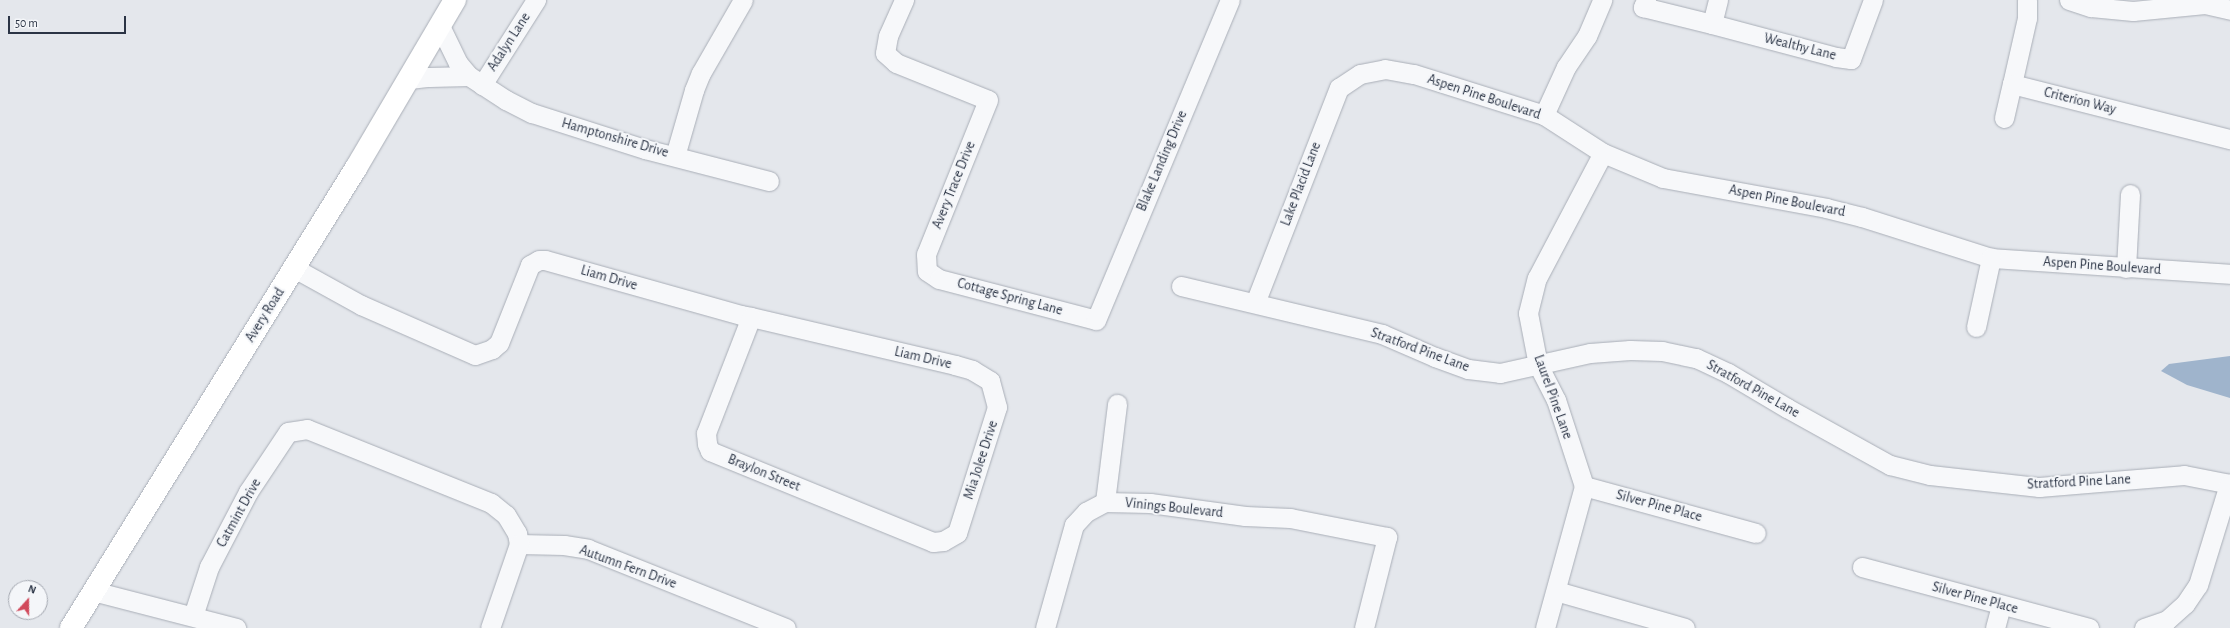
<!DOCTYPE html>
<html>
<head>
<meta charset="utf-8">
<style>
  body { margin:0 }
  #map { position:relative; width:2230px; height:628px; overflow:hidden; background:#e4e7ec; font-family:"Alegreya Sans",sans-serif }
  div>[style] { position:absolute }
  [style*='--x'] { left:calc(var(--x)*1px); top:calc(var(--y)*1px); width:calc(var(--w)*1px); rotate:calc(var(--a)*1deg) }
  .water>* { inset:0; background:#9fb4cc }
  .roads { filter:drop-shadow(0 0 1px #a9aeb7) drop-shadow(0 0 1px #a9aeb7) }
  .minor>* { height:19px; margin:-9.5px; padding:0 9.5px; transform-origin:9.5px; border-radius:9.5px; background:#f7f8fa }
  .major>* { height:22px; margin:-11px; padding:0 11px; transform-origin:11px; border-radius:11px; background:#fff }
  span { translate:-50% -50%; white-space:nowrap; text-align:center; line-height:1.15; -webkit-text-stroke:4px #f4f6f9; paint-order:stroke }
  .street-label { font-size:14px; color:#2b3445 }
  .north { position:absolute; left:8px; top:580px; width:40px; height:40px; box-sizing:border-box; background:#f4f6f9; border:1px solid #a4a8b1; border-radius:50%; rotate:21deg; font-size:11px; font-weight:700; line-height:16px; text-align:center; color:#2b3445 }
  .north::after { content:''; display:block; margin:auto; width:14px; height:18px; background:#d1495b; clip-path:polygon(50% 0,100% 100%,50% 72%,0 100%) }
  .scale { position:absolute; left:8px; top:16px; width:118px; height:18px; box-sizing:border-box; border:2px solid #2b3445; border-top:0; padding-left:5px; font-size:12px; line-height:14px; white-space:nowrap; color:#2b3445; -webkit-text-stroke:3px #f4f6f9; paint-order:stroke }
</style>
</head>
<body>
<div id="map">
  <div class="water">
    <i style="clip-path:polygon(2230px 356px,2230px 398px,2187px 385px,2161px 371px,2169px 364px)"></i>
  </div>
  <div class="roads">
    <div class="minor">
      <i style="--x:904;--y:0;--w:39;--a:114"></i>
      <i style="--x:888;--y:36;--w:17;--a:100"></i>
      <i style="--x:885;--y:53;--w:15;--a:42"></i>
      <i style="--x:896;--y:63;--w:99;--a:21.9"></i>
      <i style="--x:988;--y:100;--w:166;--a:111.9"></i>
      <i style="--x:926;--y:254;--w:17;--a:87"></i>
      <i style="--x:927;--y:271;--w:14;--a:34"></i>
      <i style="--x:939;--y:279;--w:162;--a:14.6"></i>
      <i style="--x:1096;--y:320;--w:347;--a:-67.3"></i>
      <i style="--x:1646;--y:0;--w:8;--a:113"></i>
      <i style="--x:1643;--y:7;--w:71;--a:13.8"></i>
      <i style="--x:1712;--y:24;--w:25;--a:-76"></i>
      <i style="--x:2027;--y:0;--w:18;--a:90"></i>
      <i style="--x:2027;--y:18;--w:68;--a:102.8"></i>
      <i style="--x:2012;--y:84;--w:225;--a:14.2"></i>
      <i style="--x:2069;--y:0;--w:23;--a:18"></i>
      <i style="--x:2091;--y:7;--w:42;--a:5.4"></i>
      <i style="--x:2133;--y:11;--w:72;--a:-5.6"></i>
      <i style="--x:2205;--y:4;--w:26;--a:13"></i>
      <i style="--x:1712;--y:24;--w:128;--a:14.9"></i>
      <i style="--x:1836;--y:57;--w:15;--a:8"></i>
      <i style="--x:1851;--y:59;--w:63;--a:-69.6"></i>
      <i style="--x:440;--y:26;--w:41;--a:64.1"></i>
      <i style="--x:458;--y:63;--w:17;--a:50"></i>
      <i style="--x:469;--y:76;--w:44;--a:33"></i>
      <i style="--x:506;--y:100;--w:29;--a:27"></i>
      <i style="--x:532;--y:113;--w:119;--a:17.7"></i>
      <i style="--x:645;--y:149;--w:128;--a:14.5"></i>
      <i style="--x:409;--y:79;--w:20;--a:-6"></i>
      <i style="--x:429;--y:77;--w:40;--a:-1.4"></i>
      <i style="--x:482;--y:85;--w:101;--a:-57.6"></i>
      <i style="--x:1544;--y:115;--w:53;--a:-65.4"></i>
      <i style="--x:1566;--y:67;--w:37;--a:-56"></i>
      <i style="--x:1587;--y:36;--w:39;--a:-67"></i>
      <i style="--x:2004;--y:118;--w:35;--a:-77"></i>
      <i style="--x:675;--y:156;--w:69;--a:-73.9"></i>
      <i style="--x:694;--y:90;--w:18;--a:-68"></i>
      <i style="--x:701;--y:73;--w:84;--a:-60.1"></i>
      <i style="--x:294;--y:268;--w:77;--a:28.9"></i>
      <i style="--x:361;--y:305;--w:124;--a:23.7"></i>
      <i style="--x:475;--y:355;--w:18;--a:-19"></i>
      <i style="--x:492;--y:349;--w:9;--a:-41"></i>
      <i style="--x:499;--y:343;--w:84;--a:-68.3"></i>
      <i style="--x:530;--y:265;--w:10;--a:-29"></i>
      <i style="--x:539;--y:260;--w:6;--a:0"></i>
      <i style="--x:545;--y:260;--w:204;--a:15.7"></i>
      <i style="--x:741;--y:315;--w:10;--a:11"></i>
      <i style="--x:751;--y:317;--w:210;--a:13.2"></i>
      <i style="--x:955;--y:365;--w:18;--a:16"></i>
      <i style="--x:972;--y:370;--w:21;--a:31"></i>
      <i style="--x:990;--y:381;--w:27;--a:75"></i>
      <i style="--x:997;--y:407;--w:132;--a:107.6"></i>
      <i style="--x:957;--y:533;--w:16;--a:150"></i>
      <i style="--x:943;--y:541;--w:10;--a:174"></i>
      <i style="--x:933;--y:542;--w:241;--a:-157.8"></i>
      <i style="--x:710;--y:451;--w:8;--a:-113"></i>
      <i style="--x:707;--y:444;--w:11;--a:-95"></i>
      <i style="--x:706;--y:433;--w:124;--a:-68.8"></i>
      <i style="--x:2126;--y:268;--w:74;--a:-86.9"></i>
      <i style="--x:1181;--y:286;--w:207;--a:13.4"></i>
      <i style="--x:1382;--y:334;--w:58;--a:23.5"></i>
      <i style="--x:1435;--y:357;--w:35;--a:20"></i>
      <i style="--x:1468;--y:369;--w:32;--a:7"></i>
      <i style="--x:1500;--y:373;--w:92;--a:-12.5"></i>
      <i style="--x:1590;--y:353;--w:40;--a:-4.3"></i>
      <i style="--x:1630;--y:350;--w:32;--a:2"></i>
      <i style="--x:1662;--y:351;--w:35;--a:12"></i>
      <i style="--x:1696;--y:358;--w:35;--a:25"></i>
      <i style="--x:1728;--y:373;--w:69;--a:30.7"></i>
      <i style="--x:1787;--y:408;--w:118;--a:29"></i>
      <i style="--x:1890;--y:465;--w:41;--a:14"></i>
      <i style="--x:1930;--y:475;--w:110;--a:6.3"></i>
      <i style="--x:2039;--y:487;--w:145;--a:-4.7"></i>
      <i style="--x:2184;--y:475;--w:47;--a:11.1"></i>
      <i style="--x:1255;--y:303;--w:231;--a:-68.7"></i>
      <i style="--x:1339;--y:88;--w:25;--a:-34"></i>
      <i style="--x:1360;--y:74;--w:25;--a:-11"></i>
      <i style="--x:1385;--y:69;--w:29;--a:10"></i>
      <i style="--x:1414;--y:74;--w:136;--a:17.5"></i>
      <i style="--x:1544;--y:115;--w:70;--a:32.8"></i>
      <i style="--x:1603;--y:153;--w:65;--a:22.6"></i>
      <i style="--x:1663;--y:178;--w:166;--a:10.4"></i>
      <i style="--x:1826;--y:208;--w:37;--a:14"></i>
      <i style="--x:1862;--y:217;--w:135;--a:17.6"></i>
      <i style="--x:1991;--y:258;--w:240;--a:3.8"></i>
      <i style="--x:1976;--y:327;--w:71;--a:-77.7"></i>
      <i style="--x:1584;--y:486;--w:178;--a:15.3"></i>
      <i style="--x:1105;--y:502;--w:99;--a:-83"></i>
      <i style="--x:519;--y:544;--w:45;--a:1.3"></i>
      <i style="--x:564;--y:545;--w:24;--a:9"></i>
      <i style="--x:588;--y:549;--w:213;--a:21.8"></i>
      <i style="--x:1862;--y:567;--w:235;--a:15"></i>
      <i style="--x:93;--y:591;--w:148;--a:14.5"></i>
      <i style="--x:1556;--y:591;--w:134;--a:16"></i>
      <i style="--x:193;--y:616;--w:52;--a:-71.9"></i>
      <i style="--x:209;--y:567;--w:85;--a:-62.5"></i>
      <i style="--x:248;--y:492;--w:72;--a:-56.3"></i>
      <i style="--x:288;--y:432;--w:19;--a:-9"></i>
      <i style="--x:307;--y:429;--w:198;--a:21.9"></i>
      <i style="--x:491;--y:503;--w:19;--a:39"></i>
      <i style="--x:506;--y:515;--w:21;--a:59"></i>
      <i style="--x:517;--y:533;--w:11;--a:80"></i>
      <i style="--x:519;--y:544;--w:89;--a:109"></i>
      <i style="--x:1045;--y:628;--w:107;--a:-74.3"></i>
      <i style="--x:1074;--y:525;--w:18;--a:-47"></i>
      <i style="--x:1086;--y:512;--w:21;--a:-28"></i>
      <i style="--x:1105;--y:502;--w:45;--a:1.3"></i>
      <i style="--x:1150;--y:503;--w:96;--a:7.8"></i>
      <i style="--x:1245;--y:516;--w:45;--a:2.5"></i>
      <i style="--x:1290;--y:518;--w:99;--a:11.1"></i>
      <i style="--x:1387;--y:537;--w:94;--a:104.2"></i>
      <i style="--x:1545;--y:628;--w:147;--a:-74.6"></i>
      <i style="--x:1584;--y:486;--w:90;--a:-108"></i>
      <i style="--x:1556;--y:400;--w:39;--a:-117"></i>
      <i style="--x:1538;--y:365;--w:53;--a:-100.9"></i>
      <i style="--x:1528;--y:313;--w:36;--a:-76"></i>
      <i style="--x:1537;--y:278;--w:141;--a:-62.2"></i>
      <i style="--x:1995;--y:628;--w:23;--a:-75"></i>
      <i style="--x:2144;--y:628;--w:24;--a:-19"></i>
      <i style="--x:2167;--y:620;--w:24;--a:-42"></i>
      <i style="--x:2185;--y:604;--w:23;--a:-56"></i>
      <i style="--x:2198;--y:585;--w:106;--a:-72.9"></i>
    </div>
    <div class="major">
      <i style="--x:71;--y:628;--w:541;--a:-58.22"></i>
      <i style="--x:356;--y:168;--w:195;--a:-59.5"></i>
    </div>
  </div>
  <div class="street-label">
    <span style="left:509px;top:42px;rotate:-57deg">Adalyn Lane</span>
    <span style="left:1800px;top:47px;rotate:14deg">Wealthy Lane</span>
    <span style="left:1484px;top:97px;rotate:18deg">Aspen Pine Boulevard</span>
    <span style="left:2080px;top:101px;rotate:14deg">Criterion Way</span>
    <span style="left:615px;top:138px;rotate:16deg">Hamptonshire Drive</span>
    <span style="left:1162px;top:161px;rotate:-67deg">Blake Landing Drive</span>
    <span style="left:1301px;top:184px;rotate:-69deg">Lake Placid Lane</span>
    <span style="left:954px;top:185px;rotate:-68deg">Avery Trace Drive</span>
    <span style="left:1787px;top:201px;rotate:11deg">Aspen Pine Boulevard</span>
    <span style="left:2102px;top:266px;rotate:4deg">Aspen Pine Boulevard</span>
    <span style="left:609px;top:278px;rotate:16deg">Liam Drive</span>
    <span style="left:1010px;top:297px;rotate:15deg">Cottage Spring Lane</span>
    <span style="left:265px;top:315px;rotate:-58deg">Avery Road</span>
    <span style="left:1420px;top:350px;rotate:20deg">Stratford Pine Lane</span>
    <span style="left:923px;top:358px;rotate:13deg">Liam Drive</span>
    <span style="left:1753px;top:389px;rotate:29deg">Stratford Pine Lane</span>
    <span style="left:1553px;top:397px;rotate:70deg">Laurel Pine Lane</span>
    <span style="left:981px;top:460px;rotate:-72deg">Mia Jolee Drive</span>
    <span style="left:764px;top:473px;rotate:22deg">Braylon Street</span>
    <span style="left:2079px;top:482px;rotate:-3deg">Stratford Pine Lane</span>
    <span style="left:1659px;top:506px;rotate:15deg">Silver Pine Place</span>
    <span style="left:1174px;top:508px;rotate:6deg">Vinings Boulevard</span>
    <span style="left:239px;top:513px;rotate:-61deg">Catmint Drive</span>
    <span style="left:628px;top:567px;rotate:20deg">Autumn Fern Drive</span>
    <span style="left:1975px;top:598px;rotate:15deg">Silver Pine Place</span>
  </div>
  <div class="north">N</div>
  <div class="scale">50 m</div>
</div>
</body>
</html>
